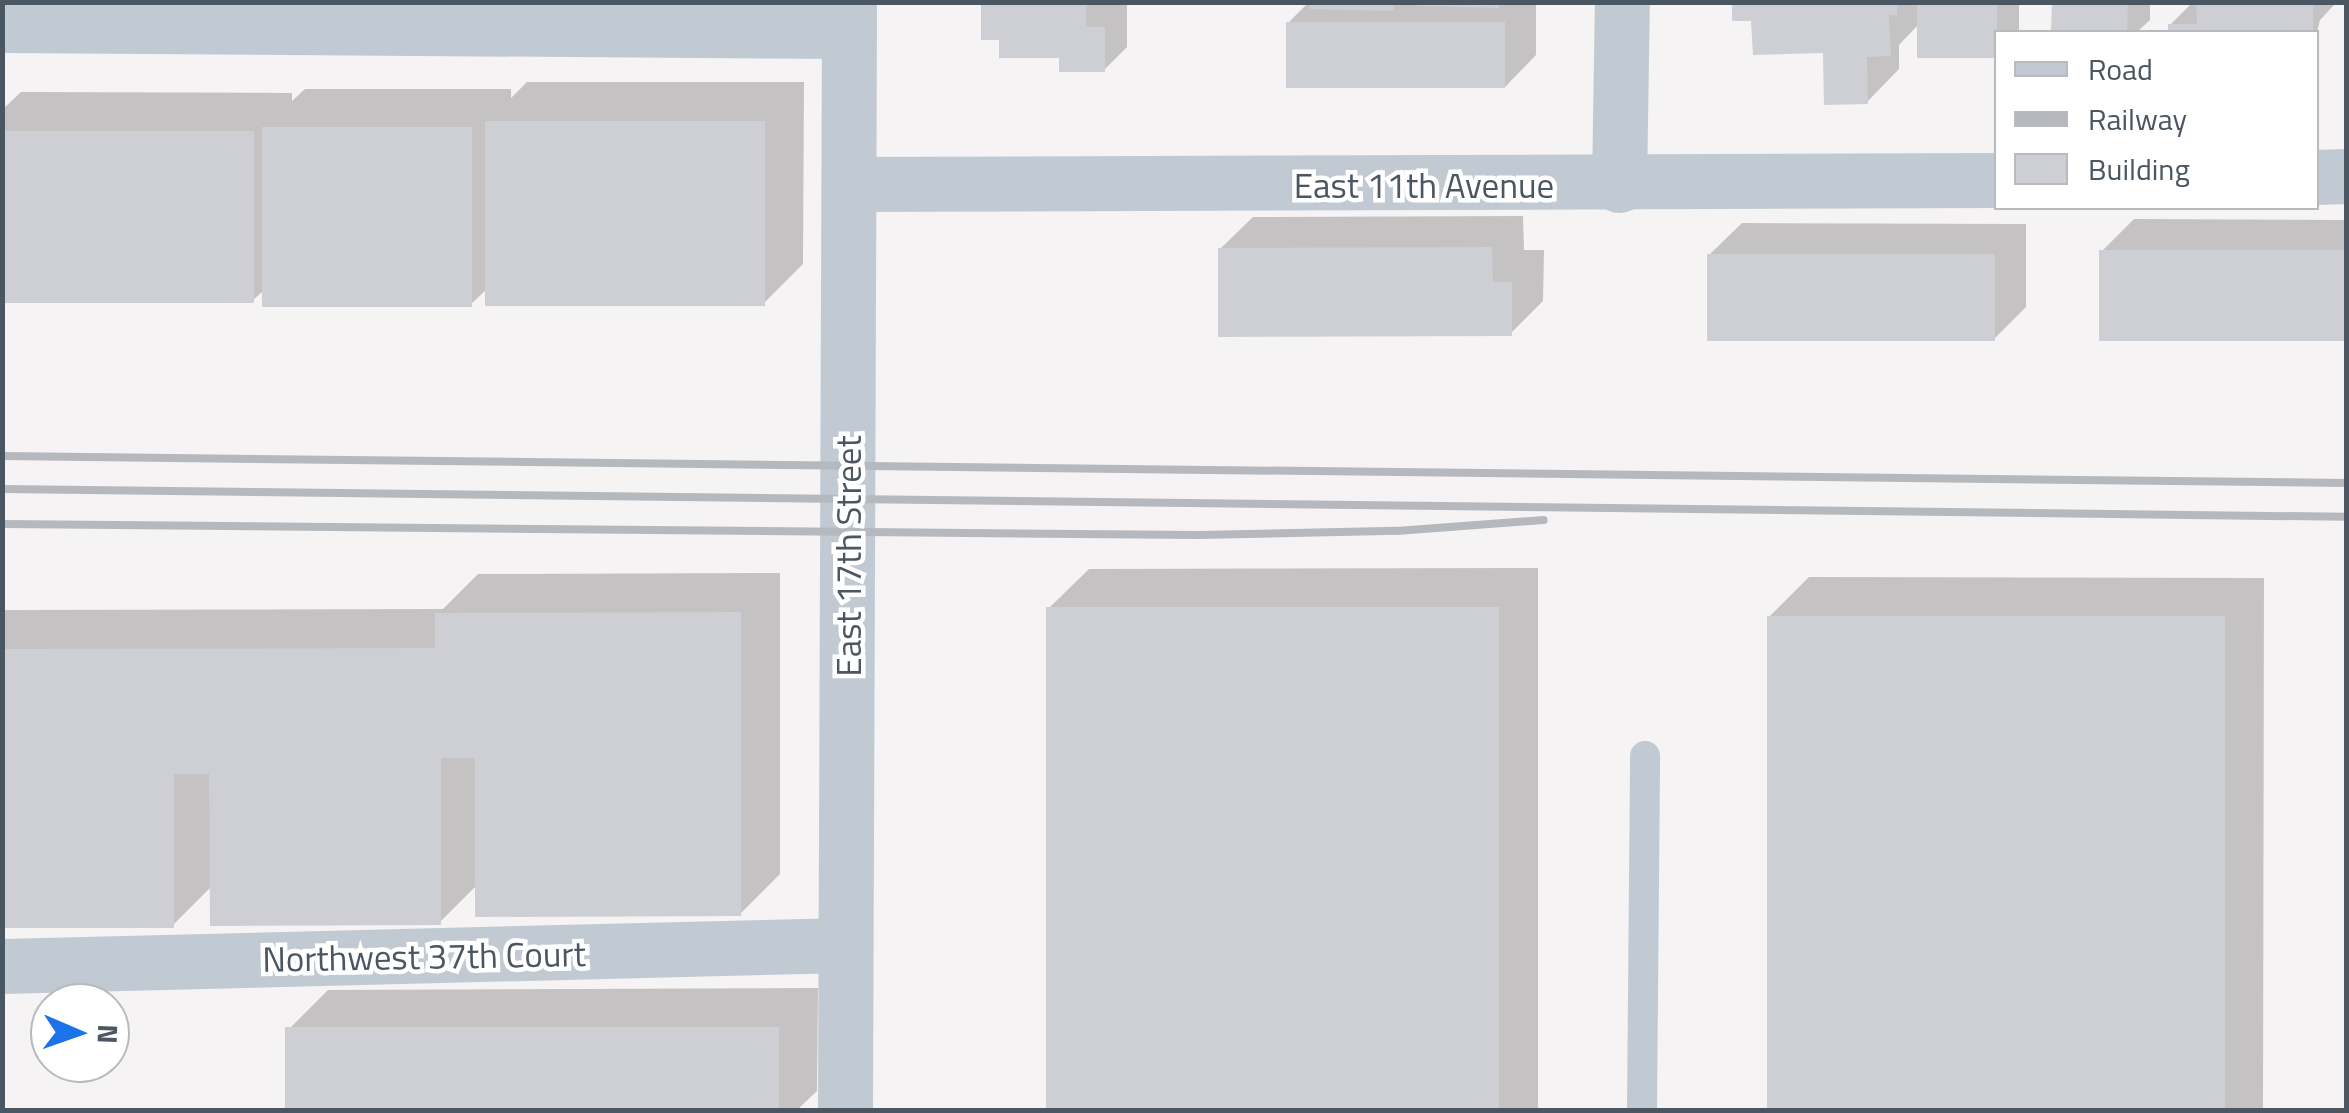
<!DOCTYPE html>
<html>
<head>
<meta charset="utf-8">
<style>
  body { margin:0 }
  #map { position:relative; width:2349px; height:1113px; overflow:hidden; background:#f5f3f3; font-family:"Titillium Web",sans-serif }
  div>[style] { position:absolute }
  [style*='--x'] { left:calc(var(--x)*1px); top:calc(var(--y)*1px); width:calc(var(--w)*1px); rotate:calc(var(--a)*1deg) }
  .shadow>* { inset:0; background:#0003 }
  .building>* { inset:0; background:#cdcfd5; transform-origin:0 0 }
  .service>* { height:30px; margin:-15px; padding:0 15px; transform-origin:15px; border-radius:15px; background:#c1cad2 }
  .minor>* { height:55px; margin:-27.5px; padding:0 27.5px; transform-origin:27.5px; border-radius:27.5px; background:#c1cad2 }
  .tertiary>* { height:55px; margin:-27.5px; padding:0 27.5px; transform-origin:27.5px; border-radius:27.5px; background:#c1cad2 }
  .rail>* { height:8px; margin:-4px; padding:0 4px; transform-origin:4px; border-radius:4px; background:#b5b8bd }
  span { translate:-50% -50%; white-space:nowrap; text-align:center; line-height:1.15; -webkit-text-stroke:9px #fff; paint-order:stroke }
  .street-label { font-size:35px; color:#4a5661 }
  .frame { position:absolute; inset:0; border:5px solid #4a5661; pointer-events:none }
  .legend { position:absolute; left:1994px; top:30px; width:325px; height:180px; box-sizing:border-box; background:#fff; border:2px solid #b7bbc0; margin:0; padding:12px 18px; list-style:none; font-size:30px; color:#4a5661 }
  .legend li { display:flex; align-items:center; gap:20px; height:50px }
  .legend b { width:50px; border:2px solid #b7bbc0 }
  .north { position:absolute; left:30px; top:983px; width:100px; height:100px; box-sizing:border-box; background:#fff; border:2px solid #b7bbc0; border-radius:50%; rotate:92deg; font-size:28px; font-weight:700; line-height:40px; text-align:center; color:#4a5661 }
  .north::after { content:''; display:block; margin:auto; width:35px; height:45px; background:#1a73e8; clip-path:polygon(50% 0,100% 100%,50% 72%,0 100%) }
</style>
</head>
<body>
<div id="map">
  <div class="shadow">
    <i style="clip-path:polygon(1107px 2px,1127px 5px,1127px 47px,1104px 70px,1001px 38px,984px 4px)"></i>
    <i style="clip-path:polygon(1309px 2px,1536px 2px,1536px 55px,1504px 88px,1288px 23px)"></i>
    <i style="clip-path:polygon(1734px 2px,2019px 2px,2019px 31px,1996px 32px,1996px 54px,1921px 55px,1920px 23px,1899px 45px,1899px 69px,1867px 102px,1826px 51px,1754px 18px)"></i>
    <i style="clip-path:polygon(2055px 2px,2150px 2px,2150px 20px,2137px 32px,2055px 32px)"></i>
    <i style="clip-path:polygon(2193px 2px,2334px 2px,2334px 5px,2320px 20px,2316px 36px,2316px 32px,2171px 32px,2170px 25px)"></i>
    <i style="clip-path:polygon(527px 82px,804px 82px,803px 264px,763px 304px,487px 289px,470px 305px,264px 290px,252px 301px,2px 301px,2px 110px,21px 92px,292px 93px,292px 101px,305px 89px,511px 89px,511px 98px)"></i>
    <i style="clip-path:polygon(1523px 216px,1524px 250px,1544px 250px,1543px 301px,1511px 333px,1220px 249px,1253px 217px)"></i>
    <i style="clip-path:polygon(2134px 219px,2346px 220px,2346px 334px,2342px 339px,2102px 251px)"></i>
    <i style="clip-path:polygon(1742px 223px,2026px 224px,2026px 307px,1994px 339px,1709px 255px)"></i>
    <i style="clip-path:polygon(1538px 568px,1538px 1110px,1048px 1110px,1049px 608px,1089px 569px)"></i>
    <i style="clip-path:polygon(780px 573px,780px 874px,740px 914px,477px 885px,440px 922px,212px 886px,173px 925px,2px 925px,2px 610px,443px 609px,478px 574px)"></i>
    <i style="clip-path:polygon(1809px 577px,2264px 578px,2263px 1110px,1769px 1110px,1769px 617px)"></i>
    <i style="clip-path:polygon(818px 988px,817px 1091px,797px 1110px,288px 1110px,288px 1030px,328px 990px)"></i>
  </div>
  <div class="building">
    <i style="clip-path:polygon(1086px 2px,1086px 27px,1105px 27px,1105px 72px,1059px 72px,1059px 58px,999px 58px,999px 40px,981px 40px,981px 3px)"></i>
    <i style="clip-path:polygon(1310px 2px,1394px 2px,1394px 11px,1310px 9px)"></i>
    <i style="clip-path:polygon(1417px 2px,1499px 2px,1499px 8px,1417px 6px)"></i>
    <i style="clip-path:polygon(1732px 2px,1897px 2px,1897px 15px,1889px 15px,1891px 56px,1867px 57px,1868px 104px,1824px 105px,1823px 53px,1753px 55px,1751px 21px,1732px 21px)"></i>
    <i style="left:1917px;top:2px;width:80px;height:56px"></i>
    <i style="left:2052px;top:2px;width:76px;height:30px;rotate:2deg"></i>
    <i style="clip-path:polygon(2196px 2px,2313px 5px,2313px 31px,2168px 32px,2168px 24px,2197px 24px)"></i>
    <i style="left:1286px;top:22px;width:219px;height:66px"></i>
    <i style="left:485px;top:121px;width:280px;height:185px"></i>
    <i style="left:262px;top:127px;width:210px;height:180px"></i>
    <i style="left:2px;top:131px;width:252px;height:172px"></i>
    <i style="clip-path:polygon(1492px 247px,1493px 282px,1512px 282px,1512px 336px,1218px 337px,1218px 248px)"></i>
    <i style="left:2099px;top:250px;width:245px;height:91px"></i>
    <i style="left:1707px;top:254px;width:288px;height:87px"></i>
    <i style="left:1046px;top:607px;width:453px;height:503px"></i>
    <i style="clip-path:polygon(741px 612px,741px 916px,475px 917px,475px 758px,441px 758px,441px 925px,210px 926px,209px 774px,174px 774px,174px 928px,2px 928px,2px 649px,435px 648px,435px 613px)"></i>
    <i style="left:1767px;top:616px;width:458px;height:494px"></i>
    <i style="left:779px;top:1027px;width:83px;height:494px;rotate:90deg"></i>
  </div>
  <div class="service">
    <i style="--x:1642;--y:1110;--w:354;--a:-89.5"></i>
  </div>
  <div class="minor">
    <i style="--x:2;--y:25;--w:847;--a:0.41"></i>
    <i style="--x:2316;--y:177;--w:30;--a:-2"></i>
    <i style="--x:852;--y:184;--w:1144;--a:-0.2"></i>
    <i style="--x:1619;--y:185;--w:183;--a:-89.1"></i>
    <i style="--x:2;--y:966;--w:843;--a:-1.43"></i>
  </div>
  <div class="tertiary">
    <i style="--x:845;--y:1110;--w:1108;--a:-89.79"></i>
  </div>
  <div class="rail">
    <i style="--x:2;--y:456;--w:2344;--a:0.66"></i>
    <i style="--x:2;--y:489;--w:2344;--a:0.68"></i>
    <i style="--x:2;--y:524;--w:1197;--a:0.53"></i>
    <i style="--x:1199;--y:535;--w:198;--a:-1.2"></i>
    <i style="--x:1397;--y:531;--w:147;--a:-4.3"></i>
  </div>
  <div class="street-label">
    <span style="left:1424px;top:185px">East 11th Avenue</span>
    <span style="left:848px;top:556px;rotate:-90deg">East 17th Street</span>
    <span style="left:424px;top:956px;rotate:-1deg">Northwest 37th Court</span>
  </div>
  <div class="frame"></div>
  <ul class="legend">
  <li><b style="height:12px;background:#c1cad2"></b>Road</li>
  <li><b style="height:12px;background:#b5b8bd"></b>Railway</li>
  <li><b style="height:28px;background:#cdcfd5"></b>Building</li>
  </ul>
  <div class="north">N</div>
</div>
</body>
</html>
